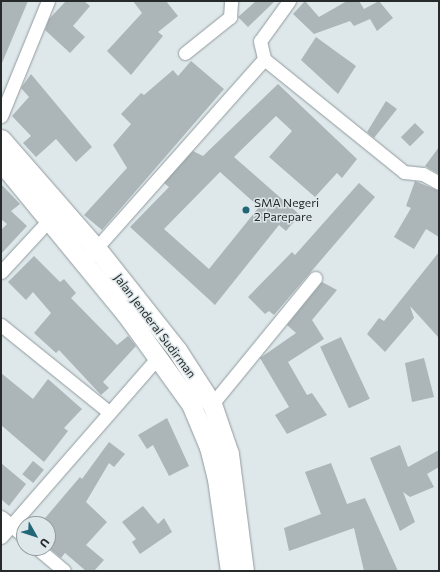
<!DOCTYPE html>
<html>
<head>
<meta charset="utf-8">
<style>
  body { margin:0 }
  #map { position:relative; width:440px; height:572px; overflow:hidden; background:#dee8eb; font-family:Commissioner,sans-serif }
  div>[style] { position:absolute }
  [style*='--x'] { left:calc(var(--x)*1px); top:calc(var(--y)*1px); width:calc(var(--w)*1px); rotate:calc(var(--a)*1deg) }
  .building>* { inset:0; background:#acb5b8; transform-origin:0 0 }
  .roads { filter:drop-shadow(0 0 1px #919a9d) drop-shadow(0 0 1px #919a9d) }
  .minor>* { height:13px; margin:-6.5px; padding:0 6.5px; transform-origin:6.5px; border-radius:6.5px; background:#fff }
  .secondary>* { height:19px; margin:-9.5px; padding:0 9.5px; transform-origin:9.5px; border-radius:9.5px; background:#fff }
  .dots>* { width:11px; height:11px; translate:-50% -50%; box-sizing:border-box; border:2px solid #dee8eb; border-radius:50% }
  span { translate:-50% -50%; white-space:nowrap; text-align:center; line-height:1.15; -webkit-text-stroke:3px #dee8eb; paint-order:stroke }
  .poi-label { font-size:12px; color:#272a2b }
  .left { translate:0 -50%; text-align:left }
  .street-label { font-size:12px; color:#272a2b }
  .frame { position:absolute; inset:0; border:2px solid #272a2b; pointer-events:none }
  .north { position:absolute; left:16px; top:516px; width:40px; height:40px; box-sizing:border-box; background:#dee8eb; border:1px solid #959c9e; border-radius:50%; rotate:129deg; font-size:11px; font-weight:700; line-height:16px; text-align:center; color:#272a2b }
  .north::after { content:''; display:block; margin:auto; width:14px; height:18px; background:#226777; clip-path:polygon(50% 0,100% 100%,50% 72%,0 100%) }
</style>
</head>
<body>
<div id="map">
  <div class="building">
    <i style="clip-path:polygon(1px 1px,28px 1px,2px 63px,1px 63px)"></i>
    <i style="clip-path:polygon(66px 1px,84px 1px,90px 6px,73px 26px,85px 37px,70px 53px,45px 30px,49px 19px)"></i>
    <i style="clip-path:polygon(133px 1px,166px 1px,178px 16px,158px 32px,163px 36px,131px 75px,107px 51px,142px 13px)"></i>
    <i style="clip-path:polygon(256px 1px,275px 1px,248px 27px,238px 17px)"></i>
    <i style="clip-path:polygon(305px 1px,319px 17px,347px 1px,359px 1px,364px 9px,379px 1px,393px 18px,377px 31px,370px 19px,354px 26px,350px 21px,314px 34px,293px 14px)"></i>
    <i style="clip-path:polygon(316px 37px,356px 66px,338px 94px,301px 60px)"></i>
    <i style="clip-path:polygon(191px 61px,224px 89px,102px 230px,84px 215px,127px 168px,113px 145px,131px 124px,121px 114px,141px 93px,144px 95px,173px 70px,178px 76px)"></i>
    <i style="clip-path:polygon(31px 74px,92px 147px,76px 162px,56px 139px,36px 157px,23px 143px,31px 136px,12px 116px,29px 97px,21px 88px)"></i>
    <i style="clip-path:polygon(evenodd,278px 84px,357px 159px,342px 178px,337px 173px,315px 197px,269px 157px,292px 131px,276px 116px,234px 157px,300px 215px,286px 231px,279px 225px,215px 305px,130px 227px,169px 187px,164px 183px,193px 151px,203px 156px,278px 84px,220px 172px,259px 207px,209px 269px,164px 229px,220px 172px)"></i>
    <i style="clip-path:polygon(386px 101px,397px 109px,374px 138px,367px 132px)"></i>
    <i style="left:415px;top:123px;width:13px;height:20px;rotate:45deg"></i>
    <i style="clip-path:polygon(439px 147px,439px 174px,425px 166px)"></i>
    <i style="clip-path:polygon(415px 181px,439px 191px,439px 237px,426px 229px,414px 249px,394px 237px,411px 208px,406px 206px)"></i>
    <i style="clip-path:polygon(359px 183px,375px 197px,274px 315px,269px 311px,265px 314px,248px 297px,292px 252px,295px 255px)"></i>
    <i style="clip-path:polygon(1px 184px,20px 204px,11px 211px,27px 226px,1px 254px,1px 230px,7px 224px,1px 219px)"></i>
    <i style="clip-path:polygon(439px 252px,439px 338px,410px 306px,414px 318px,385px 352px,367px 334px,379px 318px,384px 321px)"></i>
    <i style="clip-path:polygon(34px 256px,60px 282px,64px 279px,76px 293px,71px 298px,117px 345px,128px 336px,136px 346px,103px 382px,109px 388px,101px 395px,59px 350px,56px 353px,34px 333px,51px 313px,33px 292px,26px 300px,8px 282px)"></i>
    <i style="clip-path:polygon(322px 282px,337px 290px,312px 320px,324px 339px,288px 362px,307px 395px,312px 393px,327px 415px,287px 434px,275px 415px,289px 407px,260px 358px,296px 333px,287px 325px)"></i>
    <i style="left:341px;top:337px;width:68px;height:23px;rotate:65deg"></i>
    <i style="clip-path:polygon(424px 358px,434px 397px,412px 402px,405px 363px)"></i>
    <i style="clip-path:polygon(1px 373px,33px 399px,48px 379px,82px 409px,64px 428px,68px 431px,44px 462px,1px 425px)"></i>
    <i style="clip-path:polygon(167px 418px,189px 466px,169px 476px,153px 445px,147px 449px,138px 435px)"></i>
    <i style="clip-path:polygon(109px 442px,125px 454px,114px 467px,109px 463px,86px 502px,107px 522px,86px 545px,104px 560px,94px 571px,86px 571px,65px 553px,61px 558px,48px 547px,48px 524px,40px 524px,80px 477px,82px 479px)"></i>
    <i style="clip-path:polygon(400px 445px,408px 467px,439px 450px,439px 467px,427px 474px,434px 487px,410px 497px,403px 492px,415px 522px,400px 531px,370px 458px)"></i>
    <i style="left:33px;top:461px;width:14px;height:17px;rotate:39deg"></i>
    <i style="clip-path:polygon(1px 463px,26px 484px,9px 506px,1px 499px)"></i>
    <i style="clip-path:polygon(331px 463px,347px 504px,365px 498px,398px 571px,364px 571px,354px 528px,289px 551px,284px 528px,321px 514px,305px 472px)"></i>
    <i style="clip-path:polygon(143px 506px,158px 524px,164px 518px,172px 532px,140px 554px,132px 542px,136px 539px,122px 522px)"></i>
  </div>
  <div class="roads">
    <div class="minor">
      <i style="--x:289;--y:1;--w:49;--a:125.9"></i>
      <i style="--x:260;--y:41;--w:18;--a:77"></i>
      <i style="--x:264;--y:59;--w:180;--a:38.9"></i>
      <i style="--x:404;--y:172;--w:19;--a:6"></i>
      <i style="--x:423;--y:174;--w:18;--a:29"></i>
      <i style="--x:185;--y:53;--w:58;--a:-38.7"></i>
      <i style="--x:230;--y:17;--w:16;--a:-86"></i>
      <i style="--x:1;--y:116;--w:124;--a:-67.8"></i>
      <i style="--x:91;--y:254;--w:261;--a:-48.4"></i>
      <i style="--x:1;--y:272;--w:71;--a:-47.3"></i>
      <i style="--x:1;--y:325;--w:139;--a:38.9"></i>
      <i style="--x:212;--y:404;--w:163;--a:-50.7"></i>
      <i style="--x:1;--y:517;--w:30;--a:40"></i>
      <i style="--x:1;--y:537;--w:239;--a:-48.9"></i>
      <i style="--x:37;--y:548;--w:35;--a:40"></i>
    </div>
    <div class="secondary">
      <i style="--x:1;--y:139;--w:146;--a:48.9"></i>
      <i style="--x:97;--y:249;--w:129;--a:51.6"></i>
      <i style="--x:177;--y:350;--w:64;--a:57.1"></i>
      <i style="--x:212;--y:404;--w:53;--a:71.2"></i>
      <i style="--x:229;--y:454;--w:118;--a:82.7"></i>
      <i style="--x:1;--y:162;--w:197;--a:50.6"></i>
      <i style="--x:126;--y:314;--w:111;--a:54.2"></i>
      <i style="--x:191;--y:404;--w:47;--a:67.3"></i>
      <i style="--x:209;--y:447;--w:33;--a:76"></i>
      <i style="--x:217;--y:479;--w:93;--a:82"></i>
    </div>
  </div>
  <div class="dots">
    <i style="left:246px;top:210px;background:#226777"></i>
  </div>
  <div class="poi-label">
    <span class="left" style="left:254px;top:210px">SMA Negeri<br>2 Parepare</span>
  </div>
  <div class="street-label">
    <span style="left:155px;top:326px;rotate:53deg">Jalan Jenderal Sudirman</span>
  </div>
  <div class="frame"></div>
  <div class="north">U</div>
</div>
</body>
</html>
